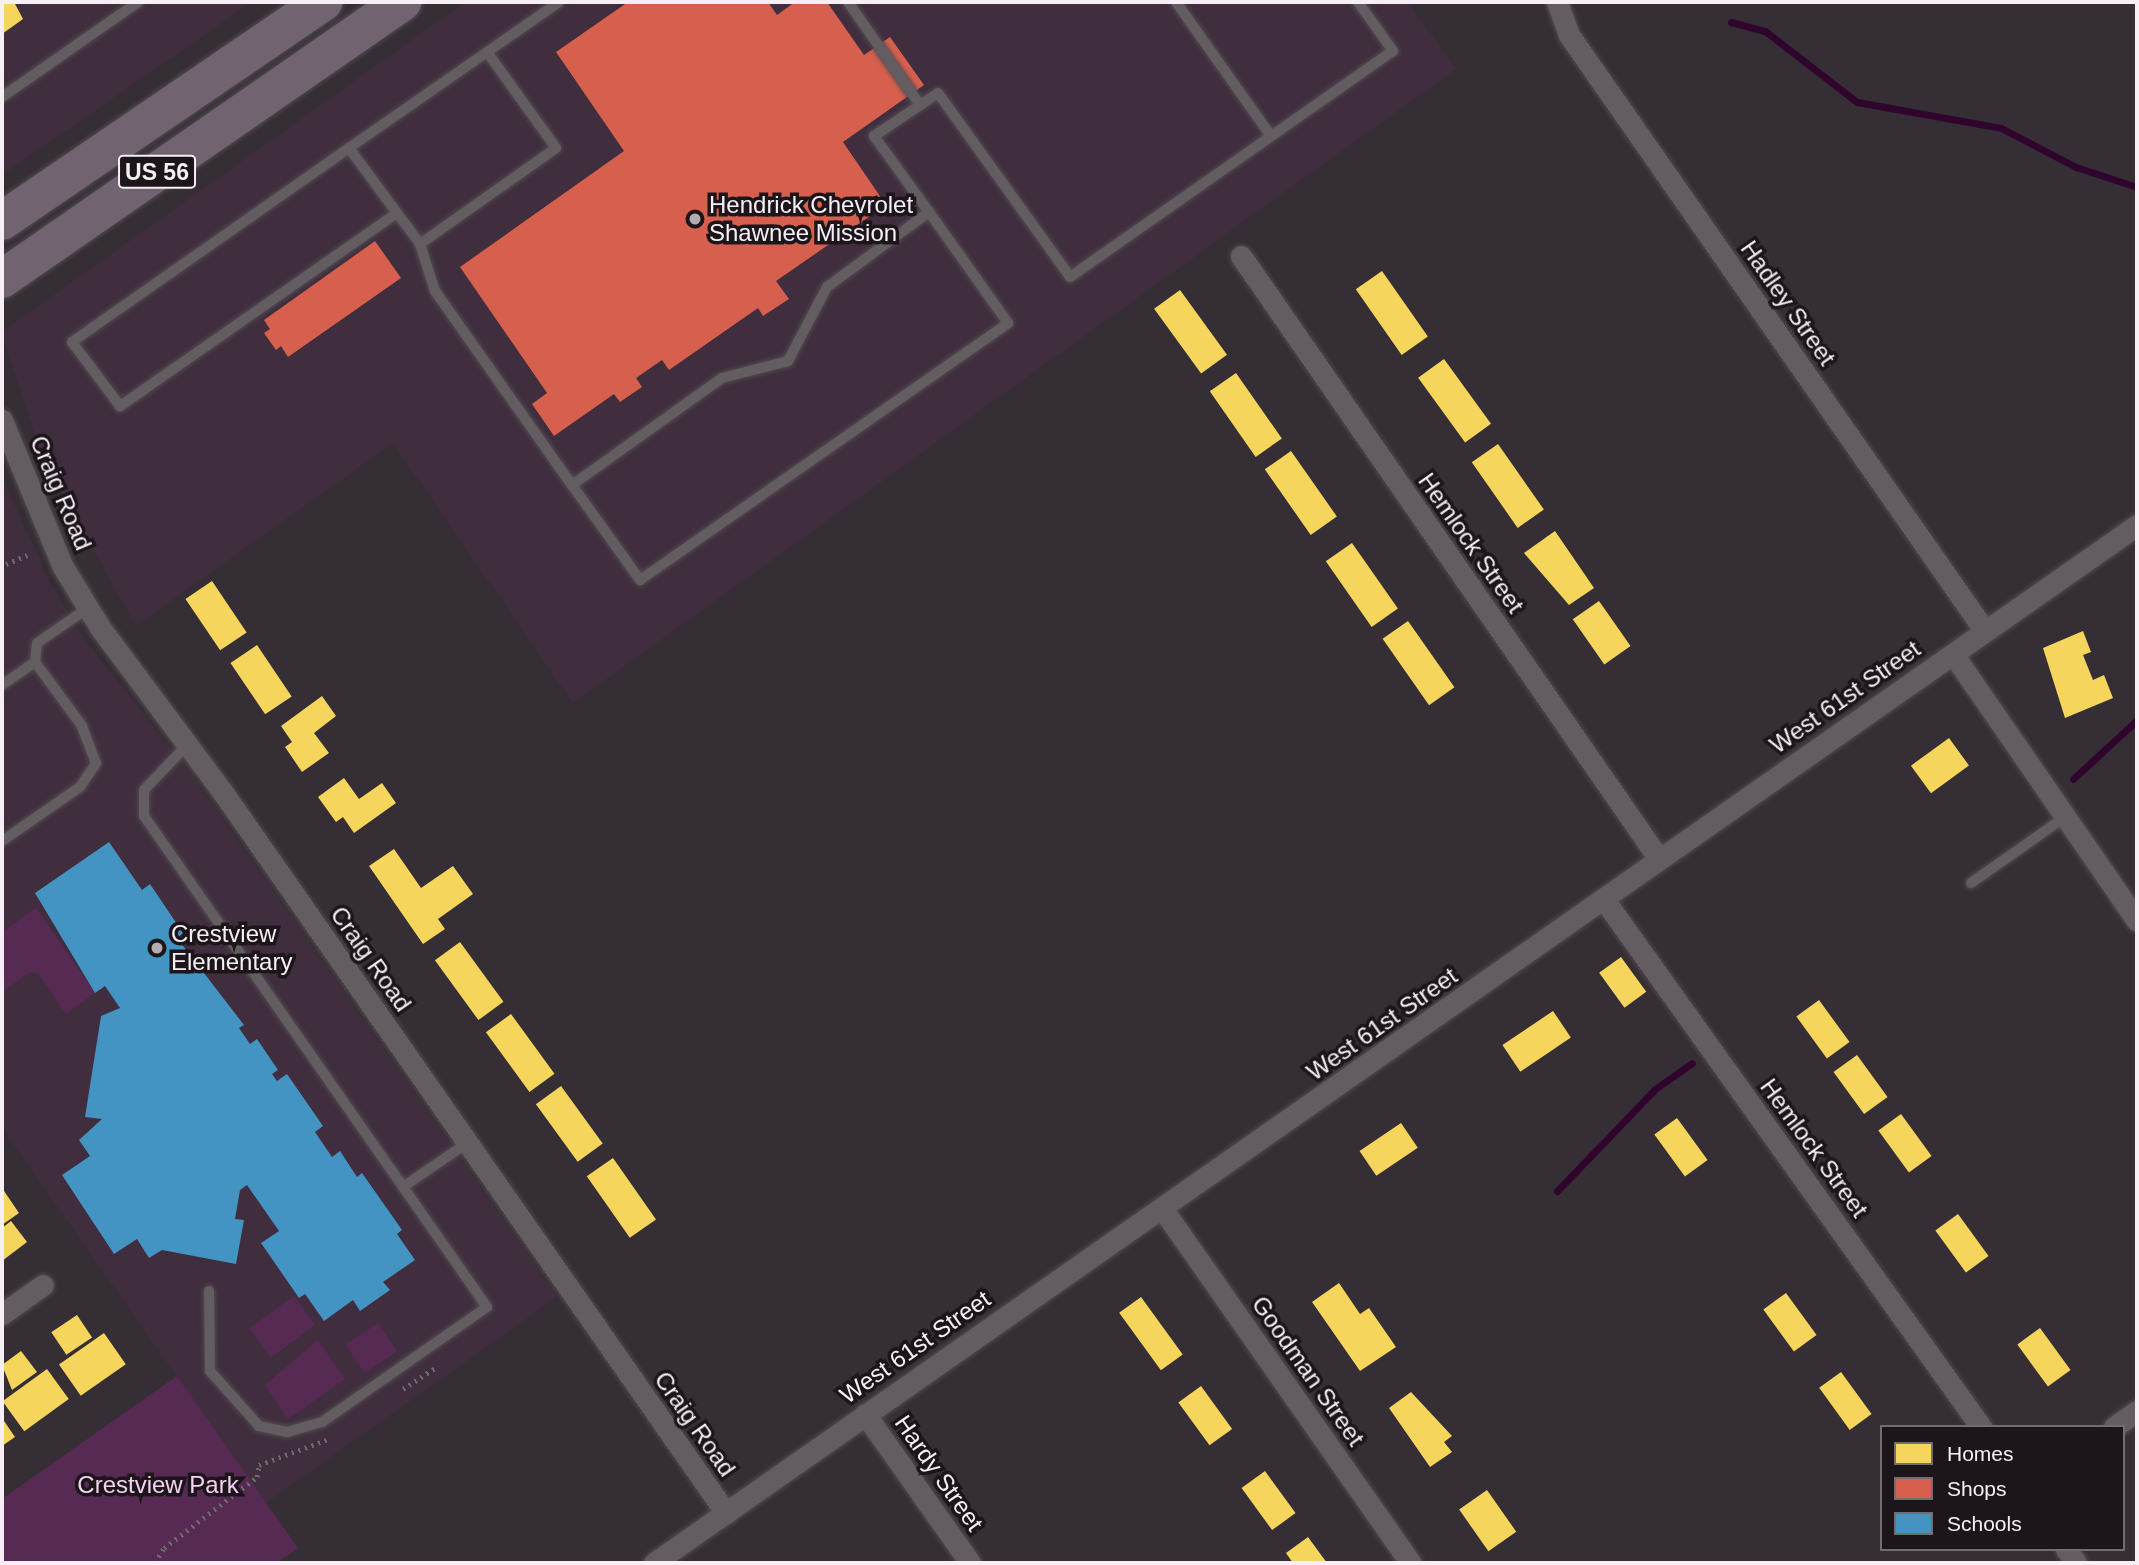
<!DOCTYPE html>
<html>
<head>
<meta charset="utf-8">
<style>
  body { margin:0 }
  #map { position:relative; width:2139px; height:1565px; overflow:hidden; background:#362e35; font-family:Arial,sans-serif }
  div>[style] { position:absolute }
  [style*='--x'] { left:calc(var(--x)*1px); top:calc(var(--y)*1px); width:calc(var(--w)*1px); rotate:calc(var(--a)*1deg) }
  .built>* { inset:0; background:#402e3e }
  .green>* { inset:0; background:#572a53; transform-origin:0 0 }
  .homes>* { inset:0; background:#f6d55c; transform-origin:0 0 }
  .shops>* { inset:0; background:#d6604d }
  .schools>* { inset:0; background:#4393c3 }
  .stream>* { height:7px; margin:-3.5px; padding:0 3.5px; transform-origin:3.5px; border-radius:3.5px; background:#2f052d }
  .path>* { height:4.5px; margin-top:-2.25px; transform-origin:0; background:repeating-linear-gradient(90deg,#6f6a6f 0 2px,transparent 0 7px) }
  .roads { filter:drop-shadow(0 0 2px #514a50) drop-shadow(0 0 2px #514a50) }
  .lane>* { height:10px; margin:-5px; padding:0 5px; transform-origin:5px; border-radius:5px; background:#635d62 }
  .street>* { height:21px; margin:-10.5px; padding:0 10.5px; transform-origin:10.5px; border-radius:10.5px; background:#635d62 }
  .highway>* { height:38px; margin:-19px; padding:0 19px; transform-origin:19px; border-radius:19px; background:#726371 }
  .dots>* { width:19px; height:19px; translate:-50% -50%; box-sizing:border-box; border:4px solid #1c161b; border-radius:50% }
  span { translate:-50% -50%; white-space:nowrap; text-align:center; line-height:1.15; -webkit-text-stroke:7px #1c161b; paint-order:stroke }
  .shield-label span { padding:2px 5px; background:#1c161b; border:2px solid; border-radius:5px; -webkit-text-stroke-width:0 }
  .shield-label { font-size:23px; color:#f7eef6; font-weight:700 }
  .poi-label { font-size:24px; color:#f7eef6 }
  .left { translate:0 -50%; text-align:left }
  .street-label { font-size:24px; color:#f7eef6 }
  .park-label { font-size:24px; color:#f5d0f0 }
  .frame { position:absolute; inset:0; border:4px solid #f7eef6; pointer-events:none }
  .legend { position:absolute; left:1880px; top:1425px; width:245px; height:126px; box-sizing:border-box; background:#1c161b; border:2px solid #746c73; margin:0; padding:9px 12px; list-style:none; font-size:21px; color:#f7eef6 }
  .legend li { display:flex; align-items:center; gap:14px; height:35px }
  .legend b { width:35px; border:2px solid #746c73 }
</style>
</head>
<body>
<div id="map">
  <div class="built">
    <i style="clip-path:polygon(2px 2px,252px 2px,2px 175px)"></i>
    <i style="clip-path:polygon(465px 2px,1408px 2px,1456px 69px,573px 703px,393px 443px,136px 626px,42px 458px,2px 332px)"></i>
    <i style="clip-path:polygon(2px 477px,49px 581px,86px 641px,194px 778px,557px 1297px,266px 1503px,2px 1128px)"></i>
  </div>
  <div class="green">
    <i style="clip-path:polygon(36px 908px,95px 993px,66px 1014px,38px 973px,30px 972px,2px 992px,2px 932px)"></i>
    <i style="left:294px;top:1296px;width:36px;height:55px;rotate:54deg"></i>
    <i style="left:378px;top:1323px;width:34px;height:39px;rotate:56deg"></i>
    <i style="clip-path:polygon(318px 1340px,345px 1379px,288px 1419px,265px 1385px)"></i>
    <i style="clip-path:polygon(177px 1376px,298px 1548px,277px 1563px,2px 1563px,2px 1499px)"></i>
  </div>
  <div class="homes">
    <i style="clip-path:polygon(2px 2px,14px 2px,23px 19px,2px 34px)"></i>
    <i style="left:1382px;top:271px;width:80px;height:32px;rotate:55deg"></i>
    <i style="left:1180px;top:290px;width:80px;height:32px;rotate:54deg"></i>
    <i style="left:1444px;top:359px;width:80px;height:32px;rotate:54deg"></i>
    <i style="left:1236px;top:373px;width:80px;height:32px;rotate:55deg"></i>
    <i style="left:1498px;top:444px;width:80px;height:32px;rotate:55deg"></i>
    <i style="left:1291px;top:451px;width:80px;height:32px;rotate:55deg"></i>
    <i style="clip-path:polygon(1555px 531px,1594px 588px,1569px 605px,1524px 553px)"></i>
    <i style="left:1352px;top:543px;width:80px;height:32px;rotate:55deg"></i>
    <i style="left:212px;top:581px;width:62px;height:32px;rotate:56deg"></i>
    <i style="left:1599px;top:601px;width:55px;height:32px;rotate:55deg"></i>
    <i style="left:1408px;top:621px;width:81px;height:31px;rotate:55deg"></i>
    <i style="clip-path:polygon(2083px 631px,2091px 652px,2083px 655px,2093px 680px,2104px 675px,2113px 698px,2065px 718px,2043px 648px)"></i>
    <i style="left:257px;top:645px;width:62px;height:32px;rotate:56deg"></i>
    <i style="clip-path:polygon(322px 696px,336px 716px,314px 733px,329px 753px,302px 772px,285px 747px,292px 742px,281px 726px)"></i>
    <i style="left:1949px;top:738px;width:34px;height:47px;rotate:54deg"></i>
    <i style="clip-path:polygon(344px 778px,359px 799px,382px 783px,396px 803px,354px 833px,343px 817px,336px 822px,318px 797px)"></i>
    <i style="clip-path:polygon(394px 849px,421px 888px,453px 866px,473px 894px,438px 919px,445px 929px,423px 944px,369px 866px)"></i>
    <i style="left:460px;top:942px;width:74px;height:31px;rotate:54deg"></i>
    <i style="left:1621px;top:957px;width:43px;height:27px;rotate:54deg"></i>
    <i style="left:1819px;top:1000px;width:52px;height:28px;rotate:54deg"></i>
    <i style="left:1553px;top:1011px;width:32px;height:61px;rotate:56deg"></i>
    <i style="left:511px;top:1014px;width:74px;height:31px;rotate:54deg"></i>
    <i style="left:1857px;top:1055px;width:52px;height:29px;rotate:54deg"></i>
    <i style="left:561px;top:1086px;width:71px;height:31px;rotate:54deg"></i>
    <i style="left:1901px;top:1114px;width:52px;height:28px;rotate:54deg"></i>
    <i style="left:1677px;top:1118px;width:52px;height:28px;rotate:54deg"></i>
    <i style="left:1401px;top:1123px;width:30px;height:50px;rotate:56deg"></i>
    <i style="left:613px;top:1158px;width:75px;height:32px;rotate:55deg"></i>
    <i style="clip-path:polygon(2px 1188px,19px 1213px,2px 1225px)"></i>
    <i style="left:1958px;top:1214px;width:52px;height:28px;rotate:54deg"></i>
    <i style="clip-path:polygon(11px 1221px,27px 1242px,2px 1261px,2px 1228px)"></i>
    <i style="clip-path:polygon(1339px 1283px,1360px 1314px,1369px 1308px,1396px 1347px,1360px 1371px,1312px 1302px)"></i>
    <i style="left:1786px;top:1293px;width:52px;height:28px;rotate:54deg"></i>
    <i style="left:1141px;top:1297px;width:71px;height:27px;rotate:54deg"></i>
    <i style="left:77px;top:1315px;width:27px;height:31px;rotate:56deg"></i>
    <i style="left:2040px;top:1328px;width:52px;height:28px;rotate:54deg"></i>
    <i style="left:104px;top:1333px;width:38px;height:55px;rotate:55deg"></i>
    <i style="clip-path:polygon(21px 1351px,37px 1372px,12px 1390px,2px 1365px)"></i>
    <i style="left:47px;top:1369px;width:37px;height:55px;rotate:54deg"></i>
    <i style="left:1841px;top:1372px;width:52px;height:27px;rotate:54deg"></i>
    <i style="left:1201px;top:1386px;width:53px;height:28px;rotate:54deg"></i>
    <i style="clip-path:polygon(1411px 1392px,1452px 1436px,1444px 1442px,1452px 1452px,1430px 1467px,1389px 1408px)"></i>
    <i style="clip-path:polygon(2px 1418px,15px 1437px,2px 1446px)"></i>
    <i style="left:1265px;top:1471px;width:52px;height:29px;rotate:54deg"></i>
    <i style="left:1487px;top:1490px;width:51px;height:34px;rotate:55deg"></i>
    <i style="clip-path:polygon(1308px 1537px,1327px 1563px,1293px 1563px,1286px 1553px)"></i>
  </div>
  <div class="shops">
    <i style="clip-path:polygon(628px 2px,768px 2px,777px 15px,795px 2px,827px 2px,864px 55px,890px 37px,924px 85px,843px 142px,886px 205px,776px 281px,789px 299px,763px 316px,758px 308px,669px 370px,662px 360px,636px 378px,642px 387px,620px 402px,614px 394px,554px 436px,532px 404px,547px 393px,460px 267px,624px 151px,556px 52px)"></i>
    <i style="clip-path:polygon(375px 241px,401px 278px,288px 357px,281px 346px,276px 350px,264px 333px,270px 329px,264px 320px)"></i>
  </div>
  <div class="schools">
    <i style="clip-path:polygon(109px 842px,142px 890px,150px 884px,183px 933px,177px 938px,244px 1025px,239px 1028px,250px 1044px,257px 1039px,278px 1070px,272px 1074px,277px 1081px,287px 1074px,323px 1126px,315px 1132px,332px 1157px,340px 1151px,357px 1177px,362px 1173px,402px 1230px,397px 1234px,415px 1260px,383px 1282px,390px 1290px,360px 1311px,353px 1300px,324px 1321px,305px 1294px,299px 1298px,261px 1243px,279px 1231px,247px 1185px,240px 1190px,235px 1219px,244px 1220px,236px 1264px,162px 1250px,149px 1258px,137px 1239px,114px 1254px,62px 1175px,90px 1156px,79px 1140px,102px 1119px,85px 1117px,101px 1016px,120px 1008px,105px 986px,95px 993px,35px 893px)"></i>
  </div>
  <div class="stream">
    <i style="--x:1731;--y:22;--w:35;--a:15"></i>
    <i style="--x:1765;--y:31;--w:116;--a:37.7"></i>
    <i style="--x:1857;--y:102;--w:146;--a:10.2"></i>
    <i style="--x:2001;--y:128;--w:85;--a:27.5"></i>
    <i style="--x:2076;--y:167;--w:64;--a:18.2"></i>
    <i style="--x:2073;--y:779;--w:87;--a:-42.7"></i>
    <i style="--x:1557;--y:1191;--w:141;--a:-46.1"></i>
    <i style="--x:1655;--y:1089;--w:45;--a:-35.1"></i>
  </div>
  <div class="path">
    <i style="--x:6;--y:564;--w:23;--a:-23"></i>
    <i style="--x:403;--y:1389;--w:42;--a:-33.3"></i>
    <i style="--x:155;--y:1563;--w:17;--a:-59"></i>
    <i style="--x:164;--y:1548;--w:117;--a:-37.4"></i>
    <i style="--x:257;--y:1477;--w:12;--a:-81"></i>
    <i style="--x:259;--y:1465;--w:72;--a:-20.5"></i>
  </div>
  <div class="roads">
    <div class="lane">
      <i style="--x:848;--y:2;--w:126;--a:55"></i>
      <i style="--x:1176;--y:2;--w:164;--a:54.7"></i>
      <i style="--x:2;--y:97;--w:166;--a:-34.9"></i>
      <i style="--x:349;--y:148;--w:81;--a:53.6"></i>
      <i style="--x:397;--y:213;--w:338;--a:145.1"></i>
      <i style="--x:120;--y:406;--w:80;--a:-126.9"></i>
      <i style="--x:72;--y:342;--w:338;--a:-35"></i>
      <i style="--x:349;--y:148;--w:256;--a:-34.8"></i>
      <i style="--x:397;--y:213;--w:39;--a:53"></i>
      <i style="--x:420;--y:244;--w:166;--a:-35.2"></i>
      <i style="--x:556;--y:148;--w:118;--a:-125.7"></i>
      <i style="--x:420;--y:244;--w:49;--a:72.3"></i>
      <i style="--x:435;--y:291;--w:237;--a:54.8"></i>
      <i style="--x:572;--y:485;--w:184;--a:-35.5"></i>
      <i style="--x:722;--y:378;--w:68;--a:-14.4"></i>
      <i style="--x:788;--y:361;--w:84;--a:-62.2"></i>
      <i style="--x:827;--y:287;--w:127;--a:-36.3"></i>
      <i style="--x:929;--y:212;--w:94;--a:-125.9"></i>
      <i style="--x:874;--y:136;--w:77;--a:-33.9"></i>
      <i style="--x:938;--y:93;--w:226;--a:54.3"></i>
      <i style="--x:1070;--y:277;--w:394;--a:-35"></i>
      <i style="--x:1393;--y:51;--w:60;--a:-125.5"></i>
      <i style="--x:572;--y:485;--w:117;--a:54.4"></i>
      <i style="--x:640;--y:580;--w:449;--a:-34.9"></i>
      <i style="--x:1008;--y:323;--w:136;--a:-125.4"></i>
      <i style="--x:2;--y:685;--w:40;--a:-34.9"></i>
      <i style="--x:187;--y:745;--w:62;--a:133.7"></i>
      <i style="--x:144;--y:790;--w:26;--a:90"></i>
      <i style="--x:144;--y:816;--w:599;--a:55.06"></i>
      <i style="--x:487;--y:1307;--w:201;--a:145.1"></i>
      <i style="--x:322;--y:1422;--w:36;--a:164"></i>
      <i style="--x:287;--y:1432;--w:29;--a:-168"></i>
      <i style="--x:259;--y:1426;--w:74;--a:-131.7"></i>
      <i style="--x:210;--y:1371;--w:80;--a:-90.7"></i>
      <i style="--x:2;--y:841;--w:95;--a:-34.7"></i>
      <i style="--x:80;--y:787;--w:29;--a:-56"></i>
      <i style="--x:96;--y:763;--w:40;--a:-111"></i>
      <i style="--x:82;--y:726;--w:79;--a:-126.3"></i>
      <i style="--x:35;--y:662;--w:19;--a:-84"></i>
      <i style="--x:37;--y:643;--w:62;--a:-34.5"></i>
      <i style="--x:1971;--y:883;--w:115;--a:-35.1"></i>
      <i style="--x:403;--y:1187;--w:78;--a:-34.5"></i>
    </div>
    <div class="street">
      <i style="--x:1557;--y:2;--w:35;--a:70"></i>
      <i style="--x:1569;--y:35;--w:727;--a:55.09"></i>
      <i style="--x:1241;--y:256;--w:734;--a:55.27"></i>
      <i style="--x:2;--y:420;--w:159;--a:67.5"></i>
      <i style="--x:63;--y:567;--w:73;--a:58.5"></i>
      <i style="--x:101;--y:629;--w:206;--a:53.3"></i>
      <i style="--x:224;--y:794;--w:877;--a:55.08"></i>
      <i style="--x:1953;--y:654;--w:324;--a:55.4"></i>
      <i style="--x:1605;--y:901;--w:647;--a:54.44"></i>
      <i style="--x:1162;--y:1208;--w:434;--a:55"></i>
      <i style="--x:2;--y:1314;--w:50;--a:-35.3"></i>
      <i style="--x:865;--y:1414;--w:182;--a:54.8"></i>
      <i style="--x:2114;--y:1427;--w:28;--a:-35"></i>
      <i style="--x:2066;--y:1549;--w:17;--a:54"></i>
      <i style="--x:654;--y:1563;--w:1810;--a:-34.99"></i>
    </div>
    <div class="highway">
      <i style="--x:2;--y:221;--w:389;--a:-34.3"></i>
      <i style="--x:2;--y:279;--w:487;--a:-34.7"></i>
    </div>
  </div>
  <div class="dots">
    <i style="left:695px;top:219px;background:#b3abb2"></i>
    <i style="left:157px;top:948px;background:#b3abb2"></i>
  </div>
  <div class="shield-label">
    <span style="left:157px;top:172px">US 56</span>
  </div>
  <div class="poi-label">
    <span class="left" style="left:709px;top:219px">Hendrick Chevrolet<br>Shawnee Mission</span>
    <span class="left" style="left:171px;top:948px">Crestview<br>Elementary</span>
  </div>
  <div class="street-label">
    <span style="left:1788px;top:303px;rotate:55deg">Hadley Street</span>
    <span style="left:61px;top:493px;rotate:67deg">Craig Road</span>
    <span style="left:1471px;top:543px;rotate:55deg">Hemlock Street</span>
    <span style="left:1845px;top:697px;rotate:-35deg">West 61st Street</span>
    <span style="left:371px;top:959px;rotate:55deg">Craig Road</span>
    <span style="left:1382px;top:1024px;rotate:-35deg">West 61st Street</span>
    <span style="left:1814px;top:1148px;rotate:54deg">Hemlock Street</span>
    <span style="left:915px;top:1347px;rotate:-35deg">West 61st Street</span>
    <span style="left:1308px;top:1371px;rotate:55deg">Goodman Street</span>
    <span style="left:695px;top:1424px;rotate:55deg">Craig Road</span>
    <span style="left:939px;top:1473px;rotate:55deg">Hardy Street</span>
  </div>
  <div class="park-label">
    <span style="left:158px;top:1485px">Crestview Park</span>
  </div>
  <div class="frame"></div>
  <ul class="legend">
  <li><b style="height:19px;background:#f6d55c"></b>Homes</li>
  <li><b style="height:19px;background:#d6604d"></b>Shops</li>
  <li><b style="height:19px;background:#4393c3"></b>Schools</li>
  </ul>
</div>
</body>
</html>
